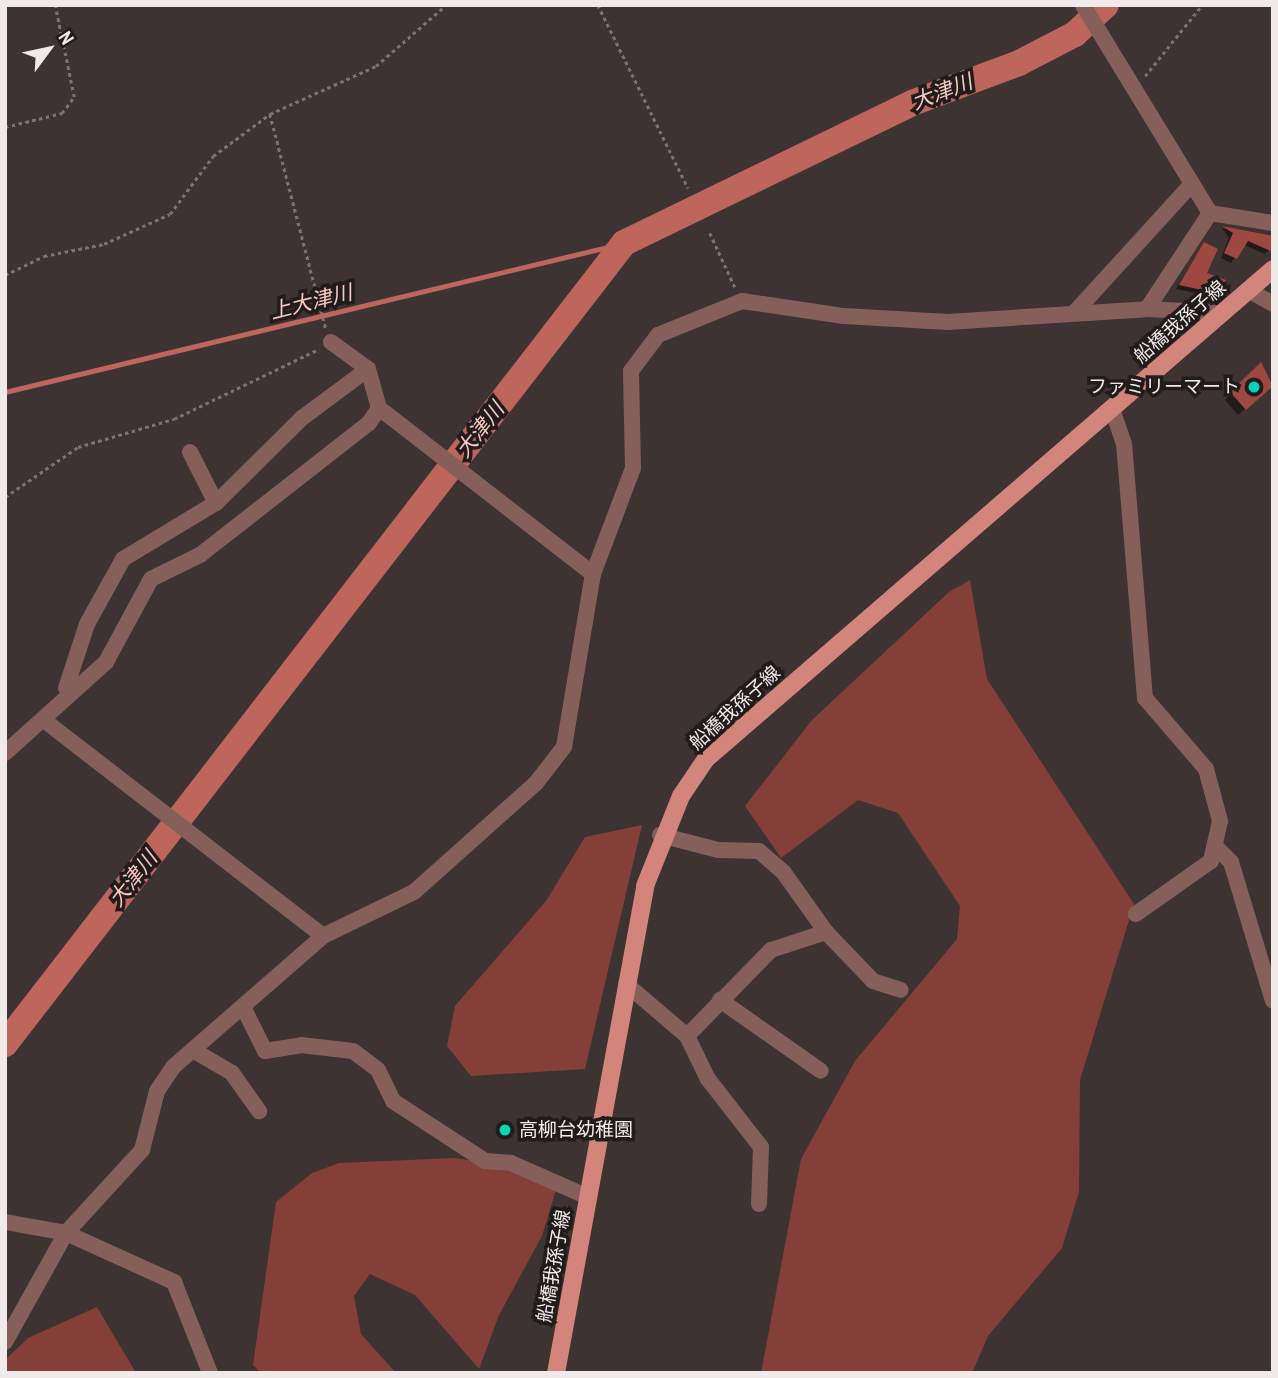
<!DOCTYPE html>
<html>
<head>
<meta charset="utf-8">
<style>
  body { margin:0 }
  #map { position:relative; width:1278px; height:1378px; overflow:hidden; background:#3c3332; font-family:"Archivo Narrow","Noto Sans JP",sans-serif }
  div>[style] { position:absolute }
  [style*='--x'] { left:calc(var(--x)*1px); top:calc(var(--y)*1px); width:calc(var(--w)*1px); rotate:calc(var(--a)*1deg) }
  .green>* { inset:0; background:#843f39 }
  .shadow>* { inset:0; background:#0007 }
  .stream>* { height:4.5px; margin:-2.25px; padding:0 2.25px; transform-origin:2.25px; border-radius:2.25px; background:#be655c }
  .river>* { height:26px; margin:-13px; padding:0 13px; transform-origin:13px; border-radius:13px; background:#be655c }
  .building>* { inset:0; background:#9e4841 }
  .path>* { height:2.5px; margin-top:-1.25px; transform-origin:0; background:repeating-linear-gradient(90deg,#7c7474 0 3.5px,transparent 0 7px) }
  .minor>* { height:16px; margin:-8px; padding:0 8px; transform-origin:8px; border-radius:8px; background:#865f5a }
  .major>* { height:18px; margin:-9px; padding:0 9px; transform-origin:9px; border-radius:9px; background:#d3857b }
  .dots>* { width:19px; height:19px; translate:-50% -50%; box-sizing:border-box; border:4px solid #201c1b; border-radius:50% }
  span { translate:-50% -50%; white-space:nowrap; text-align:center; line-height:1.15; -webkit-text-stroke:7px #201c1b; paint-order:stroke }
  .street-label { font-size:19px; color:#f0eaea }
  .poi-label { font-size:19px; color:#f0eaea }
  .right { translate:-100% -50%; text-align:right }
  .left { translate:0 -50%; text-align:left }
  .water-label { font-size:21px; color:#fac8c1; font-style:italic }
  .frame { position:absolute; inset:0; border:7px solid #f0eaea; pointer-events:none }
  .north { position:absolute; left:14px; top:14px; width:70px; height:70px; -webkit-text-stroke:5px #201c1b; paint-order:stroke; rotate:57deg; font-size:19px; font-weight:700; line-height:28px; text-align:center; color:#f0eaea }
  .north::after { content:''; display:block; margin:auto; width:24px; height:32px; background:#f0eaea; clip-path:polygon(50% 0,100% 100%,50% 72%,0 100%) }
</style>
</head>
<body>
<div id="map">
  <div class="green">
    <i style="clip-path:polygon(970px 580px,987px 679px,1134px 904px,1080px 1080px,1079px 1192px,1062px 1248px,988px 1336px,972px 1373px,761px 1373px,801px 1159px,855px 1061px,957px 939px,960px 906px,898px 813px,858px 800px,781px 858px,745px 806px,812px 720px,949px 592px)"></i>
    <i style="clip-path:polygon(642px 825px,585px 1069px,471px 1076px,447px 1046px,455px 1006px,546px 901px,585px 837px)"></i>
    <i style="clip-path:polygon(455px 1158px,511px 1167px,556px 1190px,542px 1236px,499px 1315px,479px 1369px,415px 1295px,370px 1274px,354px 1296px,361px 1334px,396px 1373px,261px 1373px,253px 1365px,276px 1202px,312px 1173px,339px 1163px)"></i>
    <i style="clip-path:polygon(97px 1307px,136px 1373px,5px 1373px,5px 1360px,28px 1338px)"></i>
  </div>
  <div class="shadow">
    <i style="clip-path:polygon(1222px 228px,1273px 239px,1273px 246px,1265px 254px,1244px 245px,1231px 263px,1221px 258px,1229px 238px)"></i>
    <i style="clip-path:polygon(1204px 244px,1204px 274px,1220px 293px,1216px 297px,1176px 289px)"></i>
    <i style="clip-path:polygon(1261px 365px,1273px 384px,1238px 415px,1225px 400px)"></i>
  </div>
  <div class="stream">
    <i style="--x:5;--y:392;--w:637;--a:-13.53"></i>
  </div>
  <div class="river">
    <i style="--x:5;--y:1044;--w:1012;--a:-52.3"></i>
    <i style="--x:624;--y:243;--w:320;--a:-25.9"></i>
    <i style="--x:912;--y:103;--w:114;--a:-20.5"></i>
    <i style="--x:1019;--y:63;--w:63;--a:-27.4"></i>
    <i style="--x:1075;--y:34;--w:42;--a:-43.1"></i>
  </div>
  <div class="building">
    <i style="clip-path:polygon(1222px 226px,1273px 236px,1273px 252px,1248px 241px,1237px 259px,1224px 253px,1233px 233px)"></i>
    <i style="clip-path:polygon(1204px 242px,1218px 249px,1207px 273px,1226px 280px,1221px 294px,1179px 285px)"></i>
    <i style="clip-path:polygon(1261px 362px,1273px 386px,1246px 410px,1230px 392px)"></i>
  </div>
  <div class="path">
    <i style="--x:598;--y:5;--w:204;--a:63.8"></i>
    <i style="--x:1145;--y:76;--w:91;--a:-51.2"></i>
    <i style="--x:270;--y:114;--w:222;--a:75.4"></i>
    <i style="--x:5;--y:127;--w:59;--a:-13.8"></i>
    <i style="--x:62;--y:113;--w:20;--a:-53"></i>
    <i style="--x:74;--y:97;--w:94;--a:-101.7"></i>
    <i style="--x:710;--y:233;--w:60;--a:65.2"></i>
    <i style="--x:5;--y:275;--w:43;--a:-26"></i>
    <i style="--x:44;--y:256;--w:61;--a:-11.3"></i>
    <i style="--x:104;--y:244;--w:72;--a:-24.4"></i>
    <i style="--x:170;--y:214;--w:72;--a:-53.4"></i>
    <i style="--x:213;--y:156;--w:71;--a:-36.4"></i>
    <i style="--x:270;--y:114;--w:116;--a:-24.4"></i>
    <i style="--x:376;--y:66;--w:93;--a:-41.1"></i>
    <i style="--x:5;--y:497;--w:88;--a:-34.4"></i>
    <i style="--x:78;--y:447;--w:100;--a:-16.3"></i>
    <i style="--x:174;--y:419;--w:161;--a:-25.8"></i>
  </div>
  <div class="minor">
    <i style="--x:1083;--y:5;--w:244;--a:58.6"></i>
    <i style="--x:1210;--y:213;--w:64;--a:9"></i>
    <i style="--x:1248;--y:290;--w:29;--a:29"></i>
    <i style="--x:1147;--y:309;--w:115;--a:-56.7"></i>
    <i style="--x:1075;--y:312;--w:171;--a:-47.6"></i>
    <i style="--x:379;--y:408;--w:271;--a:37.8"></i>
    <i style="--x:1112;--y:409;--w:36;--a:71"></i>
    <i style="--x:1124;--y:443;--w:256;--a:85.3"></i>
    <i style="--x:1145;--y:698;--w:94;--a:49.3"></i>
    <i style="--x:1206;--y:769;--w:54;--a:74.9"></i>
    <i style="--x:1220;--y:821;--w:41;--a:102.7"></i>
    <i style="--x:1211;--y:861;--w:92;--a:144.8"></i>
    <i style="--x:190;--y:452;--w:57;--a:63"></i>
    <i style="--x:66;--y:688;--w:67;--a:-71.8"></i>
    <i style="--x:87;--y:624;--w:74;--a:-61"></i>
    <i style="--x:123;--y:559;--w:109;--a:-31.1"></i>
    <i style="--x:216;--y:503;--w:121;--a:-44.7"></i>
    <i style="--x:302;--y:418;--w:82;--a:-36.6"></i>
    <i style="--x:45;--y:721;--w:351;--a:37.7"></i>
    <i style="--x:5;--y:753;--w:136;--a:-42"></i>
    <i style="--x:106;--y:662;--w:94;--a:-61.5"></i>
    <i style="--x:151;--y:579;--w:55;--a:-26.1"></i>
    <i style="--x:200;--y:555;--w:214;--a:-38"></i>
    <i style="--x:369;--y:423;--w:18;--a:-56"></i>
    <i style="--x:379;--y:408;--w:41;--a:-105.8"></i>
    <i style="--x:368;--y:369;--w:46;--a:-143.9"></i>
    <i style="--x:660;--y:835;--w:60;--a:14.5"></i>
    <i style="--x:718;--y:850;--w:41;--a:1.4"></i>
    <i style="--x:759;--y:851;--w:33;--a:41"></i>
    <i style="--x:784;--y:873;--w:72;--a:54.6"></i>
    <i style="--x:826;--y:932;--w:68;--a:46.2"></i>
    <i style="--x:873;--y:981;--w:29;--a:18"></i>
    <i style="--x:1217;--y:848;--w:20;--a:45"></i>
    <i style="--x:1231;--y:862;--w:145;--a:73.2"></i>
    <i style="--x:626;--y:984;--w:80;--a:40.4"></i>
    <i style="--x:687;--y:1036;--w:48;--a:64"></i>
    <i style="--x:708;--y:1079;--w:86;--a:52.1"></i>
    <i style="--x:761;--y:1147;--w:57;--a:92"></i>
    <i style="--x:720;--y:1000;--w:123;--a:35.1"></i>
    <i style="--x:243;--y:1007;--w:49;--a:63.4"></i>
    <i style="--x:265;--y:1051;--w:36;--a:-9"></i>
    <i style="--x:301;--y:1045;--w:52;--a:6.6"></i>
    <i style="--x:353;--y:1051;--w:31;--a:37"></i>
    <i style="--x:378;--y:1070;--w:34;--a:64"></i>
    <i style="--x:393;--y:1101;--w:110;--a:33.1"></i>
    <i style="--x:485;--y:1161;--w:26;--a:4"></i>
    <i style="--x:511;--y:1163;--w:84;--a:23.8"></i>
    <i style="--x:687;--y:1036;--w:120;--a:-45.7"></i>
    <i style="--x:771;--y:950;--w:58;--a:-18.1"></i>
    <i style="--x:193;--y:1050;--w:45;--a:30.5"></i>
    <i style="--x:232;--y:1073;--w:47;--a:54.6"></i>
    <i style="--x:5;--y:1222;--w:62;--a:10.2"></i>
    <i style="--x:66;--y:1233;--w:119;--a:24.4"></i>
    <i style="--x:174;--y:1282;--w:98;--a:68.4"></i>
    <i style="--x:5;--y:1342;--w:125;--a:-60.8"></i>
    <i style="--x:66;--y:1233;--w:113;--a:-47.5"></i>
    <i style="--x:142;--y:1150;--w:61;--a:-75.7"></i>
    <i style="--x:157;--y:1091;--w:29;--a:-56"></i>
    <i style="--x:173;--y:1067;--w:199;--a:-41.1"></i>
    <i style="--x:323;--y:936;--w:101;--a:-25.8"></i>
    <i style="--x:414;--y:892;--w:164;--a:-41.8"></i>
    <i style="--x:536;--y:783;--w:46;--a:-52.1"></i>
    <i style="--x:564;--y:747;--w:175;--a:-80.5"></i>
    <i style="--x:593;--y:574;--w:113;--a:-69.3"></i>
    <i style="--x:633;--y:468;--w:97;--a:-91.2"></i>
    <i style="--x:631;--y:371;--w:45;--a:-53.1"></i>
    <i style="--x:658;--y:335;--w:91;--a:-22"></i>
    <i style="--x:742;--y:301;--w:103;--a:8.4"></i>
    <i style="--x:844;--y:316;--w:104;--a:3.3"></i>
    <i style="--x:948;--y:322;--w:199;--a:-3.7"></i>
    <i style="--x:1147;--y:309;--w:75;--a:3.1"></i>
  </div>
  <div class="major">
    <i style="--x:556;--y:1373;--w:495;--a:-79.6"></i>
    <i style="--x:645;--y:886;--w:97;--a:-68.2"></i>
    <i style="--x:681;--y:796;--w:45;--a:-56"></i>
    <i style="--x:706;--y:759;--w:749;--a:-40.83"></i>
  </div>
  <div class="dots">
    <i style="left:1254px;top:387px;background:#04d5b6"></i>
    <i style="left:505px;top:1130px;background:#04d5b6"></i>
  </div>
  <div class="street-label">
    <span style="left:1180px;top:322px;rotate:-41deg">船橋我孫子線</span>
    <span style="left:735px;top:708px;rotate:-42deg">船橋我孫子線</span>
    <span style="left:554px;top:1266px;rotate:-80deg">船橋我孫子線</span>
  </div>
  <div class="poi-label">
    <span class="right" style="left:1240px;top:387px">ファミリーマート</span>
    <span class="left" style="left:519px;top:1130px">高柳台幼稚園</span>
  </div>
  <div class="water-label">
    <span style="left:942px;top:92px;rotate:-21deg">大津川</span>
    <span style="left:311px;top:302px;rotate:-14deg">上大津川</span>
    <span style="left:480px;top:430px;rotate:-52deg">大津川</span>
    <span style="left:133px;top:879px;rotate:-52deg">大津川</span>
  </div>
  <div class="frame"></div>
  <div class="north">N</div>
</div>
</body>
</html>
